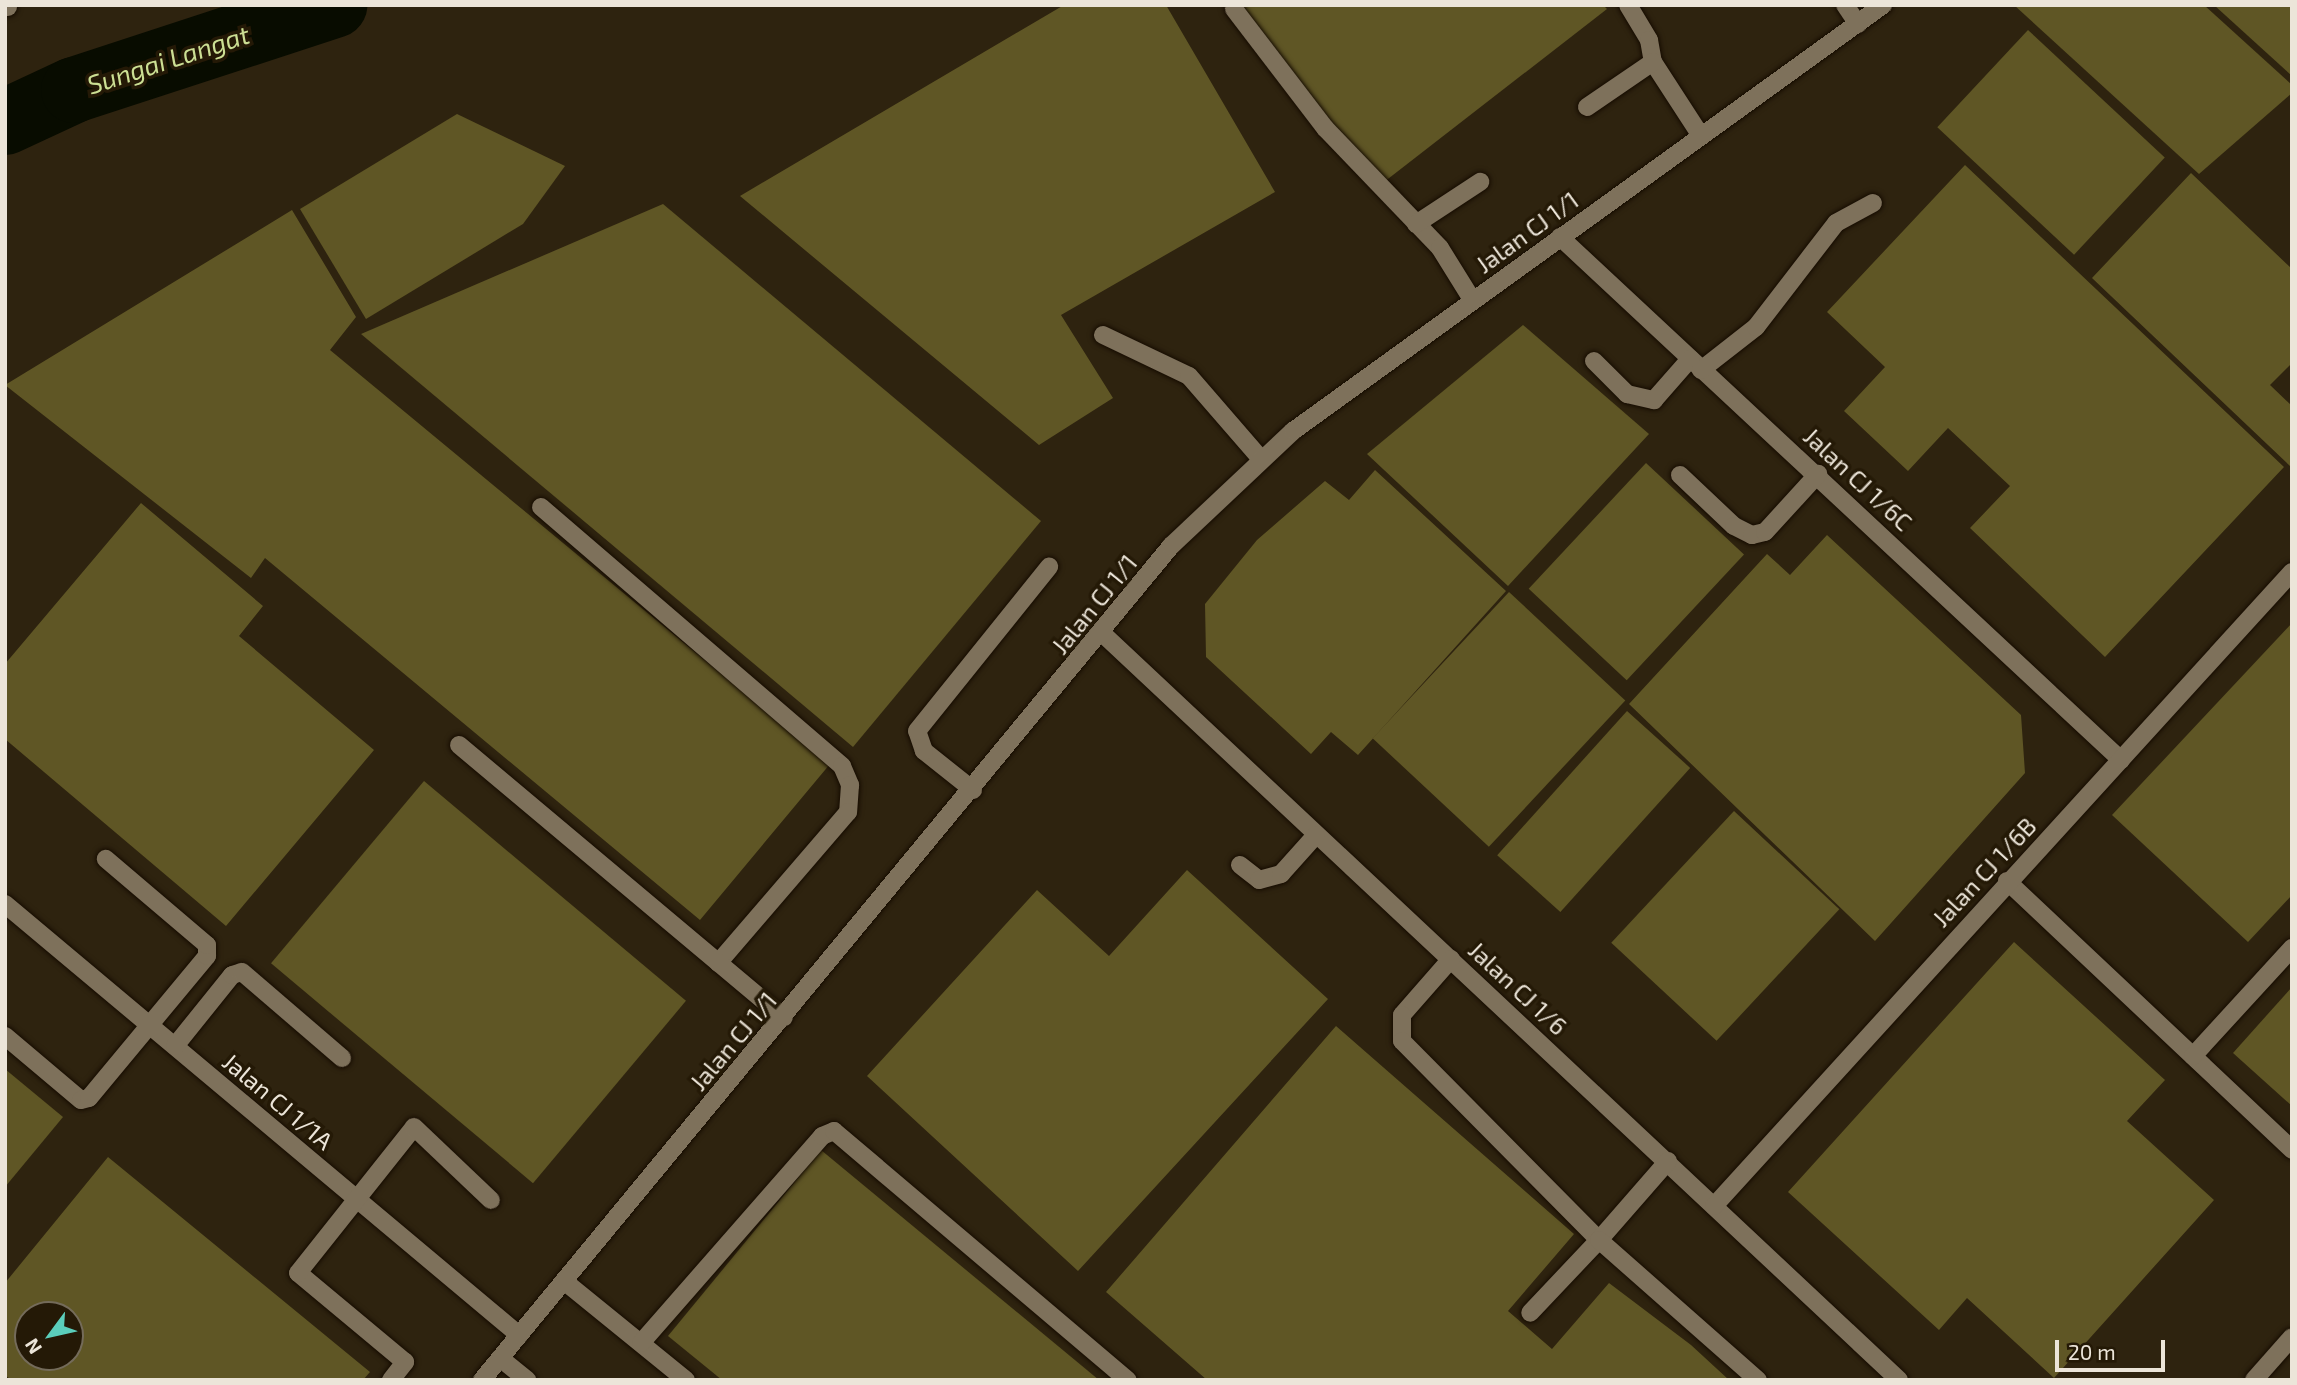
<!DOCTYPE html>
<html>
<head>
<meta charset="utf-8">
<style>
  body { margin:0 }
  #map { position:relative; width:2297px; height:1385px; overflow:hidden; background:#2e230f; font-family:"Exo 2",sans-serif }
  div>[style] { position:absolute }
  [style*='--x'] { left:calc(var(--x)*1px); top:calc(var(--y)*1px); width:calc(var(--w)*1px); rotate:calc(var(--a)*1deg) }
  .river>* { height:66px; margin:-33px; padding:0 33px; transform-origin:33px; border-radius:33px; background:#080c00 }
  .building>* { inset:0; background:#5f5625; transform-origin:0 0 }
  .roads { filter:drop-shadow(0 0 2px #160c00) drop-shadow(0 0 2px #160c00) }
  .minor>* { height:18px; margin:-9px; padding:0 9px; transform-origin:9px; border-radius:9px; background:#7e715b }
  span { translate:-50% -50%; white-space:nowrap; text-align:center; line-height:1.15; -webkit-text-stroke:7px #241906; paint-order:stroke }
  .street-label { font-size:24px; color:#ece5d9 }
  .water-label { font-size:26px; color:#ccdf94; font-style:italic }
  .frame { position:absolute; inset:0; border:7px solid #ece5d9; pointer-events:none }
  .north { position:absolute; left:14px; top:1301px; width:70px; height:70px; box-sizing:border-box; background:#241906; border:2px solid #746b5a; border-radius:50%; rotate:237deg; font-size:19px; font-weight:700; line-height:28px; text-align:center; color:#ece5d9 }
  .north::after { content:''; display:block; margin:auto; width:24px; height:32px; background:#5bcebb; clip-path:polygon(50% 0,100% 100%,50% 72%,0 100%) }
  .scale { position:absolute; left:2055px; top:1340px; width:110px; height:32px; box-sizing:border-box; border:4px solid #ece5d9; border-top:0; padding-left:9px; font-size:21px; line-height:24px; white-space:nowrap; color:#ece5d9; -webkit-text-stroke:5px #241906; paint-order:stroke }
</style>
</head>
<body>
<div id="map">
  <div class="river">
    <i style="--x:5;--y:122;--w:76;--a:-24.9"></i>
    <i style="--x:74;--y:90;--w:274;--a:-18.1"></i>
  </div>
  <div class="building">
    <i style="clip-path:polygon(1064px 5px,1166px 5px,1275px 192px,1061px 315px,1113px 398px,1039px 445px,740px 196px)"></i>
    <i style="clip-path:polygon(1233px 5px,1603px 5px,1607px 9px,1375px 189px)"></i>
    <i style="clip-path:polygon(2014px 5px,2204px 5px,2292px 85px,2292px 93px,2199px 174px)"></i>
    <i style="clip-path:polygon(2214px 5px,2292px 5px,2292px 76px)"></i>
    <i style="left:2028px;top:30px;width:187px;height:133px;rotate:43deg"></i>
    <i style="clip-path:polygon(457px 114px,565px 166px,523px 224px,366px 319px,300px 209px)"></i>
    <i style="clip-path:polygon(1965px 165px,2284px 467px,2105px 657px,1970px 528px,2010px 486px,1948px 428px,1908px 471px,1844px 411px,1885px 367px,1827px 312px)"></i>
    <i style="clip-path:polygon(2191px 173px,2292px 269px,2292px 363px,2270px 385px,2292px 406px,2290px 466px,2092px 278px)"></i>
    <i style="clip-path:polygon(663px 204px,1041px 521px,853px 747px,361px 334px)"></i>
    <i style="clip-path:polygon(292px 210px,356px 317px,330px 350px,830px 764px,700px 920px,265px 558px,251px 578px,5px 385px)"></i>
    <i style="clip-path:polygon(1523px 325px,1649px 434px,1508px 586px,1367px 454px)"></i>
    <i style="left:1646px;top:463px;width:134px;height:172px;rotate:43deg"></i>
    <i style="clip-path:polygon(1375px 470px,1506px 591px,1358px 755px,1331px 732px,1311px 754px,1206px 657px,1205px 604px,1257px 540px,1325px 481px,1349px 500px)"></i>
    <i style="clip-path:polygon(141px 503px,263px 606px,239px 636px,374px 750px,226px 926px,5px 739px,5px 664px)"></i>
    <i style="clip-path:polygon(1827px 535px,2021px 715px,2025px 773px,1875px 941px,1629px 704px,1767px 554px,1790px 575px)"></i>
    <i style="left:1509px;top:592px;width:159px;height:200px;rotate:43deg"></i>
    <i style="clip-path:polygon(2292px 623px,2292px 895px,2248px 942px,2112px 815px)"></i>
    <i style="left:1627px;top:711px;width:85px;height:194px;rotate:42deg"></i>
    <i style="left:424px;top:781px;width:342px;height:238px;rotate:40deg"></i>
    <i style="left:1734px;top:811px;width:144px;height:180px;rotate:43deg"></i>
    <i style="clip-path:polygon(1187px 870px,1328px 999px,1078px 1271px,867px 1076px,1037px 890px,1109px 956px)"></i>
    <i style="clip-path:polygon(2014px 942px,2165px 1080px,2127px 1121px,2214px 1200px,2054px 1378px,1967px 1298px,1939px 1330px,1788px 1192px)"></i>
    <i style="clip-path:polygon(2292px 987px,2292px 1106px,2233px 1053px)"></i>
    <i style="clip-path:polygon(1336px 1026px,1574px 1234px,1508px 1311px,1552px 1349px,1609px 1283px,1691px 1345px,1729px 1380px,1207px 1380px,1106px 1292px)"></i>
    <i style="clip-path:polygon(5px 1069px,63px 1117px,5px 1187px)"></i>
    <i style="clip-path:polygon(821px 1150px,1099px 1380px,722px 1380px,668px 1336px)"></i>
    <i style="clip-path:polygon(evenodd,108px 1157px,370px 1372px,363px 1380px,11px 1380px,5px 1375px,5px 1283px,108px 1157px,28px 1315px,70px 1315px,70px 1357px,28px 1357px,28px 1315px)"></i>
  </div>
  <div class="roads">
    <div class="minor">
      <i style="--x:1628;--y:5;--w:41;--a:59"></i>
      <i style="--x:1649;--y:40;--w:22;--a:80"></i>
      <i style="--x:1653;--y:62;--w:88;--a:57"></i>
      <i style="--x:1845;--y:5;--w:23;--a:56"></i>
      <i style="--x:5;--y:7;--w:3;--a:0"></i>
      <i style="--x:1234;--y:9;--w:150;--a:52.6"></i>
      <i style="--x:1325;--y:128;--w:166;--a:46.2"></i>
      <i style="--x:1440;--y:248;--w:62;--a:58.1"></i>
      <i style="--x:1587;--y:107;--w:80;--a:-34.3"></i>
      <i style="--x:1416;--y:224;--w:77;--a:-33.3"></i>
      <i style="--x:1560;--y:237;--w:767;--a:42.99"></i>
      <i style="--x:1103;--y:335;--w:95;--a:25.5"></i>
      <i style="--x:1189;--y:376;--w:110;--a:49.1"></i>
      <i style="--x:1594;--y:361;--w:47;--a:45"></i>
      <i style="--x:1627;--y:394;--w:28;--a:13"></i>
      <i style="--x:1654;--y:400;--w:55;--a:-48.7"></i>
      <i style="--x:1701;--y:370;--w:70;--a:-38"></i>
      <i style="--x:1756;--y:327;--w:131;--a:-52.4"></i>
      <i style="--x:1836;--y:223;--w:42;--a:-28.4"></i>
      <i style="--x:1680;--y:475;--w:74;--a:43.4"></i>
      <i style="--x:1734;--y:526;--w:20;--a:27"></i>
      <i style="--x:1752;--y:535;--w:13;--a:-13"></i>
      <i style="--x:1765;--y:532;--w:79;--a:-47.6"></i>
      <i style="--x:541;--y:507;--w:397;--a:40.7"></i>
      <i style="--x:842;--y:766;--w:21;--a:67"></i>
      <i style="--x:850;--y:785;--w:27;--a:94"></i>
      <i style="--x:848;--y:812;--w:199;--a:130.7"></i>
      <i style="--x:1103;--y:634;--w:1091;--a:43.14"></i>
      <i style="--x:459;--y:745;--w:424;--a:40"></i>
      <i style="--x:973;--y:790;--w:63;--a:-141.5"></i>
      <i style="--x:924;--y:751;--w:21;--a:-109"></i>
      <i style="--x:917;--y:731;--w:211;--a:-51.2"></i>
      <i style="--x:1240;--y:865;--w:24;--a:38"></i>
      <i style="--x:1259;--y:880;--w:23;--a:-15"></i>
      <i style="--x:1281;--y:874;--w:52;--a:-48.1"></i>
      <i style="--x:2007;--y:881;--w:392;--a:43.3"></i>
      <i style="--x:5;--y:904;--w:671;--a:39.98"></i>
      <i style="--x:1451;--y:959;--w:74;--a:131.2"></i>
      <i style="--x:1402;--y:1015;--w:26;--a:90"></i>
      <i style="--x:1402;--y:1041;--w:280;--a:45.3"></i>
      <i style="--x:1599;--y:1240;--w:100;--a:133.4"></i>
      <i style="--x:5;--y:1036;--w:99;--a:40.1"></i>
      <i style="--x:81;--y:1100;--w:8;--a:-14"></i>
      <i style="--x:89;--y:1098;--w:185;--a:-50.3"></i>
      <i style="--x:207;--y:956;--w:11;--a:-90"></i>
      <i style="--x:207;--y:945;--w:133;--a:-139.6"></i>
      <i style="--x:175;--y:1046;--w:91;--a:-51.2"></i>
      <i style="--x:232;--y:975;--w:10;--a:-17"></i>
      <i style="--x:242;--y:972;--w:132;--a:40.7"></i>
      <i style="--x:2193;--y:1056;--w:147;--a:-47.5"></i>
      <i style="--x:1668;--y:1161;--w:105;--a:131.1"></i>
      <i style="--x:1599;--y:1240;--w:212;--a:41.4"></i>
      <i style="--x:1714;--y:1206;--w:858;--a:-47.65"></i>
      <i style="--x:564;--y:1281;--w:157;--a:39.1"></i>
      <i style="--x:641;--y:1343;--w:275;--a:-48.8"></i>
      <i style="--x:822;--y:1136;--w:13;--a:-23"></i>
      <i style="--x:834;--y:1131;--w:385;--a:40.3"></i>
      <i style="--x:500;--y:1358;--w:35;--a:39"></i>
      <i style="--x:391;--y:1380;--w:23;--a:-52"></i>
      <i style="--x:405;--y:1362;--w:139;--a:-140.2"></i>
      <i style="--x:298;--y:1273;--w:186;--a:-51.5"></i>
      <i style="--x:414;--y:1127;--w:106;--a:43.5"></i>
      <i style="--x:482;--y:1380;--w:1082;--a:-50.44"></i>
      <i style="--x:1171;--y:546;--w:168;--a:-43.3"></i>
      <i style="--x:1293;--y:431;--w:728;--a:-35.83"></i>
      <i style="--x:2254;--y:1380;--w:57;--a:-48.5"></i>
    </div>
  </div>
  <div class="street-label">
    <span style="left:1527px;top:232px;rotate:-36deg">Jalan CJ 1/1</span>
    <span style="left:1858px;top:479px;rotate:43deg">Jalan CJ 1/6C</span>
    <span style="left:1094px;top:604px;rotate:-51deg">Jalan CJ 1/1</span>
    <span style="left:1984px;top:872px;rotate:-47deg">Jalan CJ 1/6B</span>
    <span style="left:1518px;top:988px;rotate:43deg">Jalan CJ 1/6</span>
    <span style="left:733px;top:1041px;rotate:-50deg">Jalan CJ 1/1</span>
    <span style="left:278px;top:1101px;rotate:40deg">Jalan CJ 1/1A</span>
  </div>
  <div class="water-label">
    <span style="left:168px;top:59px;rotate:-18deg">Sungai Langat</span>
  </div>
  <div class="frame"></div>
  <div class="north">N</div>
  <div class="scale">20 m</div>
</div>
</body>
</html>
